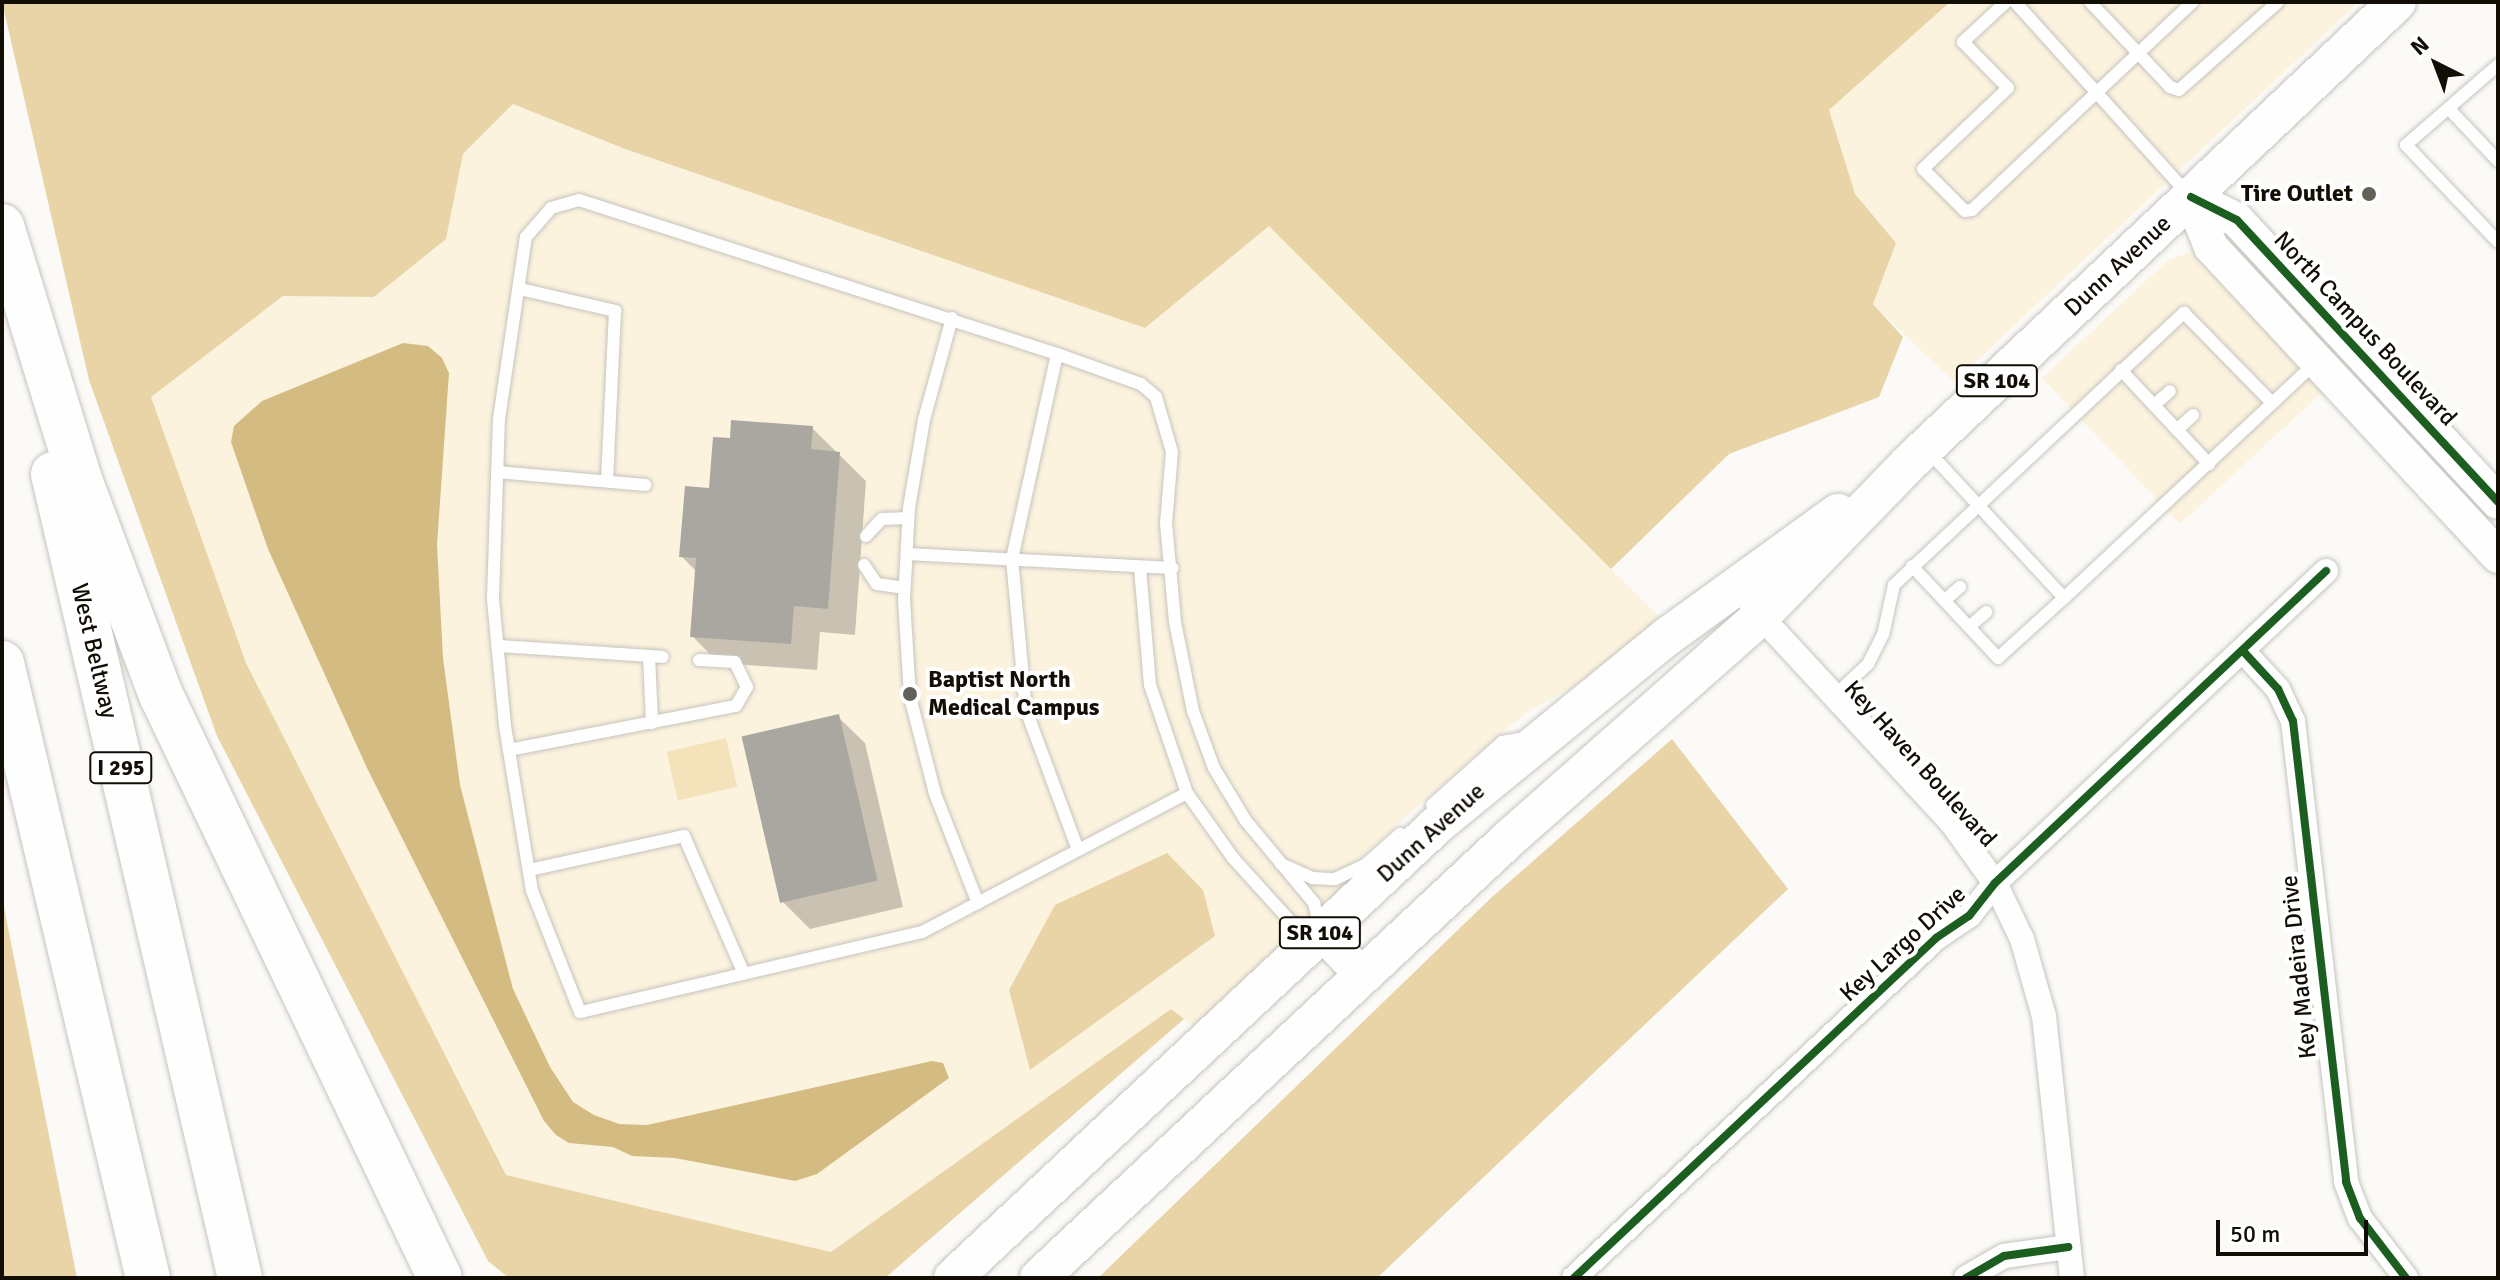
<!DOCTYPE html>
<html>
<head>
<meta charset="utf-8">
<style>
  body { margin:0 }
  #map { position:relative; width:2500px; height:1280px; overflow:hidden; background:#fbfaf7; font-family:Signika,sans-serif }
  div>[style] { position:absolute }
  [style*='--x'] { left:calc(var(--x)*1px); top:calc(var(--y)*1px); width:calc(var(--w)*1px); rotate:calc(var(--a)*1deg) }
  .built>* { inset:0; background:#fcf3df }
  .green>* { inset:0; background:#f4e2ba; transform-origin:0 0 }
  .forest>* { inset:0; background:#e8d4a6 }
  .water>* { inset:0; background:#d4bb81 }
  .shadow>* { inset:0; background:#0003 }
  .building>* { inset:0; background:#aaa7a1; transform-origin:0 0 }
  .roads { filter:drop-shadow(0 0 2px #c6c4bd) drop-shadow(0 0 2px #c6c4bd) }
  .lane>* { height:12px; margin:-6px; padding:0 6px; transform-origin:6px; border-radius:6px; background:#fefefe }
  .street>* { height:24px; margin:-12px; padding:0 12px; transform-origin:12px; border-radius:12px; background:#fefefe }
  .secondary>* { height:34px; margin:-17px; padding:0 17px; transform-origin:17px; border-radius:17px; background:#fefefe }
  .primary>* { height:38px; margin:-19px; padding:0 19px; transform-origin:19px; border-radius:19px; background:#fefefe }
  .highway>* { height:44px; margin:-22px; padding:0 22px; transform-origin:22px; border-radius:22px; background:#fefefe }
  .cycleway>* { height:8px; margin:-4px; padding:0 4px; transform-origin:4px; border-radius:4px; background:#1b5e20 }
  .dots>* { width:22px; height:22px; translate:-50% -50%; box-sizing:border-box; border:4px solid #fff; border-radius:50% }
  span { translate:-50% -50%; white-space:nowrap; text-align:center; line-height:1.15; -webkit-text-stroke:8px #fff; paint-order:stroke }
  .shield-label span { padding:2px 6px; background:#fff; border:2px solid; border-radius:6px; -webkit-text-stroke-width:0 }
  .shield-label { font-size:22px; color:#120e05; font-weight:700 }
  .poi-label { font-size:24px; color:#120e05; font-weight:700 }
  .right { translate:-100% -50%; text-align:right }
  .left { translate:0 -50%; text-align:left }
  .street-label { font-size:24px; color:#120e05 }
  .frame { position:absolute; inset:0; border:4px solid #120e05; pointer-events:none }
  .north { position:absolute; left:2396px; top:24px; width:80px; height:80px; -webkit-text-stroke:6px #fff; paint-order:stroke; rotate:318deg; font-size:22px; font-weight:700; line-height:32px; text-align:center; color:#120e05 }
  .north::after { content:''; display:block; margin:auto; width:28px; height:36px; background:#120e05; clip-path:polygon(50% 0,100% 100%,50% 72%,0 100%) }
  .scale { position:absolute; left:2216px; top:1220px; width:152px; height:36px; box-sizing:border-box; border:4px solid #120e05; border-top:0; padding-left:10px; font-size:24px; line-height:28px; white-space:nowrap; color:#120e05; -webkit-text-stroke:6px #fff; paint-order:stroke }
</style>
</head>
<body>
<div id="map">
  <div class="built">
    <i style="clip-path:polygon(1950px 2px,2359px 2px,1954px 382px,1873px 304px,1896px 243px,1855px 194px,1829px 110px)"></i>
    <i style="clip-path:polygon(513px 104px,625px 149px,1145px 328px,1269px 226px,1663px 621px,1589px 678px,1529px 711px,1472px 758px,1350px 867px,1345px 886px,1195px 1027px,1171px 1010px,831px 1252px,506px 1175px,245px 663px,150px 397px,284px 296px,374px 297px,446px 239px,463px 154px)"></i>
    <i style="clip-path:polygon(2190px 252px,2203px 256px,2328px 387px,2180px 524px,2042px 378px,2168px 260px)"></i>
  </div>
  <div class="green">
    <i style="left:726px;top:738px;width:50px;height:61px;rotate:77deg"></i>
  </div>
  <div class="forest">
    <i style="clip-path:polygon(2px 2px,1950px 2px,1829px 110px,1855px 194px,1896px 243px,1873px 304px,1903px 337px,1879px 397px,1729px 454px,1611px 569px,1269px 226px,1145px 328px,625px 149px,513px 104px,463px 154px,446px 239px,374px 297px,283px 296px,151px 397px,246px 663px,506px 1175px,831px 1252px,1171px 1009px,1184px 1019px,885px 1278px,509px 1278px,488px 1261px,217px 736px,89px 380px)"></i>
    <i style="clip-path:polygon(1672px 739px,1788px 889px,1377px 1278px,1098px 1278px,1492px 897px)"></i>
    <i style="clip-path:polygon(1167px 853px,1203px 890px,1215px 936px,1030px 1070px,1009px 990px,1055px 905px)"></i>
    <i style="clip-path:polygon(2px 897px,77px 1278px,2px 1278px)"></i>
  </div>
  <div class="water">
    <i style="clip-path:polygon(403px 343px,428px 346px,442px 358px,449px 373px,437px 545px,443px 658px,460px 785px,513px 989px,550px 1067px,573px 1102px,594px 1115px,619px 1124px,647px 1125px,932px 1061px,943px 1063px,949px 1078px,817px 1174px,795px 1181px,675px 1158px,632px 1156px,613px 1147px,569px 1143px,556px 1135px,544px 1121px,367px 768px,268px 549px,231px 442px,234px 426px,262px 401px)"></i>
  </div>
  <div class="shadow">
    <i style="clip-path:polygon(812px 428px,866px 481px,855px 635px,820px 632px,817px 670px,719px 663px,692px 636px,697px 572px,681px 556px,732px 440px)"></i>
    <i style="clip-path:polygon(838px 717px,865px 743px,903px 907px,810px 929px,783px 902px)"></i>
  </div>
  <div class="building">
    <i style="clip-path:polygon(731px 420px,813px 426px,811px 449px,840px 452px,828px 609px,794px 606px,791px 644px,690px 637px,696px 558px,679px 557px,685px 486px,709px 488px,713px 437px,730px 438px)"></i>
    <i style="left:839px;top:714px;width:171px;height:100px;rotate:77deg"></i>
  </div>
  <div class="roads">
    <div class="lane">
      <i style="--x:2006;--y:2;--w:59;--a:137.1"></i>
      <i style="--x:1963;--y:42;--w:64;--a:45.6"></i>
      <i style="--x:2008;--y:88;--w:117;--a:136.4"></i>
      <i style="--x:1923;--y:169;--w:59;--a:45"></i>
      <i style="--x:1965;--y:211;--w:7;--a:-8"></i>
      <i style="--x:1972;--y:210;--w:303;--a:-43.3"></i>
      <i style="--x:2015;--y:2;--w:260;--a:48"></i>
      <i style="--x:2090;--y:2;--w:117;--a:46.7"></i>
      <i style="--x:2170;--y:87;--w:9;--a:18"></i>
      <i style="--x:2179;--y:90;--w:132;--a:-41.6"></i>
      <i style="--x:2498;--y:65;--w:122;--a:139"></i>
      <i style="--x:2406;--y:145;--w:134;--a:46.5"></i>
      <i style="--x:2450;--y:110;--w:70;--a:46.7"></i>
      <i style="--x:520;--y:289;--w:98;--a:13"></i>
      <i style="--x:615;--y:311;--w:170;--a:92.7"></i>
      <i style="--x:952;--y:318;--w:106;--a:105.4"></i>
      <i style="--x:924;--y:420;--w:89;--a:99.7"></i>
      <i style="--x:909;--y:508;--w:91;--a:93.1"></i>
      <i style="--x:904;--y:599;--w:98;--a:86.5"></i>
      <i style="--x:910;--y:697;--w:100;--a:75.5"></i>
      <i style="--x:935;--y:794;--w:117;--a:68.5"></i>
      <i style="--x:1057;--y:354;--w:210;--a:102.4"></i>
      <i style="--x:1012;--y:559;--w:152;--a:84.7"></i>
      <i style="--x:1026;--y:710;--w:149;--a:69.6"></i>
      <i style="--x:2121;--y:370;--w:129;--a:46.9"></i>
      <i style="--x:2154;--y:405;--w:21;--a:-41"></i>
      <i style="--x:2177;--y:430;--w:22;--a:-43"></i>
      <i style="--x:1928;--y:451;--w:200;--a:47.2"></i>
      <i style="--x:2064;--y:598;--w:345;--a:-43.1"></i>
      <i style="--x:497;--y:472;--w:149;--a:5"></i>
      <i style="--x:866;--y:536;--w:23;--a:-47"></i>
      <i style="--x:882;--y:519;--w:26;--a:-2"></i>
      <i style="--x:907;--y:554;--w:266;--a:3"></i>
      <i style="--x:864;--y:565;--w:23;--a:56"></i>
      <i style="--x:877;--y:584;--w:27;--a:8"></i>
      <i style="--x:1912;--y:566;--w:126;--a:46.9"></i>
      <i style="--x:1998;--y:658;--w:89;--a:-42.3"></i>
      <i style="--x:1140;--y:568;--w:117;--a:85.1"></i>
      <i style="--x:1150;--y:685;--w:114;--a:71.1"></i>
      <i style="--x:1187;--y:793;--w:80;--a:54.7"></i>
      <i style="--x:1233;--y:858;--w:88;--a:47.8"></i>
      <i style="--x:1292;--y:923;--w:23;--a:18"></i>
      <i style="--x:1945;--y:600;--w:20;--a:-41"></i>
      <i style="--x:1969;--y:627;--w:23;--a:-41"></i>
      <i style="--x:498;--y:646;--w:165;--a:3.8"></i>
      <i style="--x:649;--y:656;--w:67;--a:87.4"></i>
      <i style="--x:1834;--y:696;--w:47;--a:-43.3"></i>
      <i style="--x:1868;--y:664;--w:33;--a:-63"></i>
      <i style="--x:1883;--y:635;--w:51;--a:-77.6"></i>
      <i style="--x:1894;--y:585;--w:398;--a:-43.2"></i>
      <i style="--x:2184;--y:313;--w:126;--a:45.6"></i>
      <i style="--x:509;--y:750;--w:231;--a:-11"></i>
      <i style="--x:736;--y:706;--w:22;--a:-60"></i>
      <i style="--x:747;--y:687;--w:28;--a:-116"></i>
      <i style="--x:735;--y:662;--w:36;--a:-177"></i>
      <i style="--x:1187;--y:793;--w:299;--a:152.3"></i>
      <i style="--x:922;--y:932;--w:351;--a:166.8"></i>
      <i style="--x:580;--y:1012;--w:130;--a:-111.6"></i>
      <i style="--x:532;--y:891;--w:167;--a:-99.3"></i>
      <i style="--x:505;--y:726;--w:129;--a:-95.4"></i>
      <i style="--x:493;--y:598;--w:179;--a:-88.1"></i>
      <i style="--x:499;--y:419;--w:184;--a:-81.6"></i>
      <i style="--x:526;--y:237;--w:38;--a:-49"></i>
      <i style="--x:551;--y:208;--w:29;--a:-16"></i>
      <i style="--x:579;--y:200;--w:502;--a:17.86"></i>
      <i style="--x:1057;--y:354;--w:89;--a:19.7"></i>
      <i style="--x:1141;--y:384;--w:20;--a:41"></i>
      <i style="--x:1156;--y:397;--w:57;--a:73.8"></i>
      <i style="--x:1172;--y:452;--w:71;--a:94.8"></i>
      <i style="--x:1166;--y:523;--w:99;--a:84.8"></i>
      <i style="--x:1175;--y:622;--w:91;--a:78.6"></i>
      <i style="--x:1193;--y:711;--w:61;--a:69.8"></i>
      <i style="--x:1214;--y:768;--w:62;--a:58.9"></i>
      <i style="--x:1246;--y:821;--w:107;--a:50.3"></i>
      <i style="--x:1314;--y:903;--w:23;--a:77"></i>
      <i style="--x:1432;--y:805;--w:94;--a:-42"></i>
      <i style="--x:1502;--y:742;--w:23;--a:-10"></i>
      <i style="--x:1281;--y:864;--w:35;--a:24"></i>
      <i style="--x:1313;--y:878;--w:22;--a:3"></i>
      <i style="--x:1335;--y:879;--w:33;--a:-25"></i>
      <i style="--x:1365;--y:865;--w:47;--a:-41.5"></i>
      <i style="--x:529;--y:870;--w:159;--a:-12.4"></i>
      <i style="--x:684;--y:836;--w:150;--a:66.5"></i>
    </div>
    <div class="street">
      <i style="--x:1752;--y:607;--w:294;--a:47.2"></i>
      <i style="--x:1952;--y:823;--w:74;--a:54.4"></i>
      <i style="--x:1995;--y:883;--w:62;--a:64.3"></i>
      <i style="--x:2022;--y:939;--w:80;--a:74.1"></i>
      <i style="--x:2044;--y:1016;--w:263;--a:83.9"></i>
      <i style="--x:2243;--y:651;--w:52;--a:47.4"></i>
      <i style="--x:2278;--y:689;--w:35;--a:65"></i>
      <i style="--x:2293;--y:721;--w:464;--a:83.4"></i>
      <i style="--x:2346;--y:1182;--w:39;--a:69"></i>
      <i style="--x:2360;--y:1218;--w:76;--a:52.5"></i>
      <i style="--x:1574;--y:1278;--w:497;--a:-43.2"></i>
      <i style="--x:1936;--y:938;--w:40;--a:-34"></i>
      <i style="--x:1969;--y:916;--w:42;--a:-51.8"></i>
      <i style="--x:1995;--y:883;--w:455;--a:-43.3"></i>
      <i style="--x:1966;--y:1278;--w:44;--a:-30.1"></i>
      <i style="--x:2004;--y:1256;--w:65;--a:-8"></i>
    </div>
    <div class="secondary">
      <i style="--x:2191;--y:197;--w:54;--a:68.2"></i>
      <i style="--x:2211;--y:247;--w:422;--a:47.1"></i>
      <i style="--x:2191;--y:197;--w:51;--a:26.6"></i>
      <i style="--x:2237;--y:220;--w:384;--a:47.2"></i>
      <i style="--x:1321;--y:932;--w:59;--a:46.4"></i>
    </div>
    <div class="primary">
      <i style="--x:953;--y:1278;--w:664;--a:-43.11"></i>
      <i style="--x:1438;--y:824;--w:297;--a:-39.3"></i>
      <i style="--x:1668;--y:636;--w:210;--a:-35.9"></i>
      <i style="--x:1039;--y:1278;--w:646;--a:-43.06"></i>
      <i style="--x:1511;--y:837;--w:332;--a:-41.5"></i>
      <i style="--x:1760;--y:617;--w:214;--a:-45.9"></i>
      <i style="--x:1909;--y:463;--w:671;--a:-43.37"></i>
    </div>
    <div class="highway">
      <i style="--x:2;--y:226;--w:263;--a:72.9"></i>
      <i style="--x:79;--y:477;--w:233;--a:69.4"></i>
      <i style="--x:161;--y:695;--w:646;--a:64.43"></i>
      <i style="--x:53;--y:474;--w:825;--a:76.91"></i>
      <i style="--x:2;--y:663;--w:632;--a:76.65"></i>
    </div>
  </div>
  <div class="cycleway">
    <i style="--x:2191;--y:197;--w:51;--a:26.6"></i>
    <i style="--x:2237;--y:220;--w:384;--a:47.2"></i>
    <i style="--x:2243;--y:651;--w:52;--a:47.4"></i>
    <i style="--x:2278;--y:689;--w:35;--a:65"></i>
    <i style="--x:2293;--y:721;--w:464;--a:83.4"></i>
    <i style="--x:2346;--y:1182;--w:39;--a:69"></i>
    <i style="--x:2360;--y:1218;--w:76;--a:52.5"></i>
    <i style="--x:1574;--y:1278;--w:497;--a:-43.2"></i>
    <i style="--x:1936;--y:938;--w:40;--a:-34"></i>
    <i style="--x:1969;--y:916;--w:42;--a:-51.8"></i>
    <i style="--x:1995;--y:883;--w:455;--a:-43.3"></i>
    <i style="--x:1966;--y:1278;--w:44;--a:-30.1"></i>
    <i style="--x:2004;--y:1256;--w:65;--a:-8"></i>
  </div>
  <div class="dots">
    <i style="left:2369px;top:194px;background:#64615a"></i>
    <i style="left:910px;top:694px;background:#64615a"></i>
  </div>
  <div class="shield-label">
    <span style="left:1997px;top:381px">SR 104</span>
    <span style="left:121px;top:768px">I 295</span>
    <span style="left:1320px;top:933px">SR 104</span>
  </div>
  <div class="poi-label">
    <span class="right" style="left:2353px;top:194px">Tire Outlet</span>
    <span class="left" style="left:928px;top:694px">Baptist North<br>Medical Campus</span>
  </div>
  <div class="street-label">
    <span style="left:2118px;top:266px;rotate:-43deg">Dunn Avenue</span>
    <span style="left:2365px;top:329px;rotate:47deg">North Campus Boulevard</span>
    <span style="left:94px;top:651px;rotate:77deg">West Beltway</span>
    <span style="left:1920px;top:764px;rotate:48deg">Key Haven Boulevard</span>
    <span style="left:1431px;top:833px;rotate:-42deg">Dunn Avenue</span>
    <span style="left:1903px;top:944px;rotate:-42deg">Key Largo Drive</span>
    <span style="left:2299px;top:967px;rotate:-96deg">Key Madeira Drive</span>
  </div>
  <div class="frame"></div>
  <div class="north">N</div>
  <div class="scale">50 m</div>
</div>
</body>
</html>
